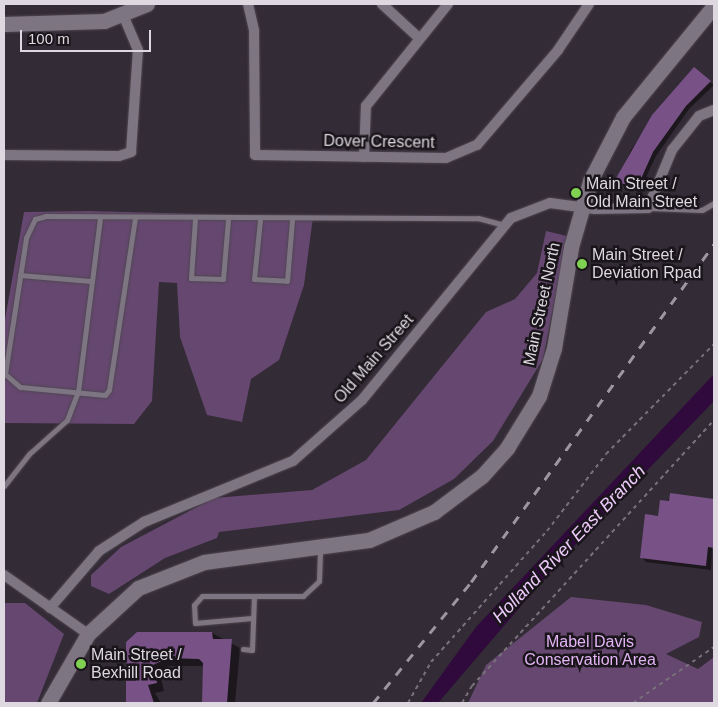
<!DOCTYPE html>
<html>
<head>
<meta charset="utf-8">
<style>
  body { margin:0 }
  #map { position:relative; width:718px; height:707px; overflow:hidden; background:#332b36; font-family:Helvetica,sans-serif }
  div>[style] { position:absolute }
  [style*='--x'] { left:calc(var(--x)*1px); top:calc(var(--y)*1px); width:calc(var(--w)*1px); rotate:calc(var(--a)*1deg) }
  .green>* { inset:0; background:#65476f }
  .water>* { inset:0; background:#300a3c }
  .shadow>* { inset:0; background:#0007 }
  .building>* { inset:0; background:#785187 }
  .path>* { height:2px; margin-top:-1px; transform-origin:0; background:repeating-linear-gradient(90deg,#78717a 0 4px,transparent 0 8px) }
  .roads { filter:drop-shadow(0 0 1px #4e4750) drop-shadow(0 0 1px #4e4750) }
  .lane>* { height:5px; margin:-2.5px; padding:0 2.5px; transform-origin:2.5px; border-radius:2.5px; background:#7e7582 }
  .street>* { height:10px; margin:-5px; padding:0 5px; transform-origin:5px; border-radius:5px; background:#7e7582 }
  .secondary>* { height:15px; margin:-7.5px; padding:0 7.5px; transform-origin:7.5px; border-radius:7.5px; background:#7e7582 }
  .rail>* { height:2.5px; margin-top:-1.25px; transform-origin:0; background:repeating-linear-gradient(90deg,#9d97a0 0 9px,transparent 0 18px) }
  .dots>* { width:14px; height:14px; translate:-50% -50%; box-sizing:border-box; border:2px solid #19151a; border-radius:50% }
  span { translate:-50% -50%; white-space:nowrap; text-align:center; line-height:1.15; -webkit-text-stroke:5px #19151a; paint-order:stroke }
  .street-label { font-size:16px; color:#ded9e0 }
  .poi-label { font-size:16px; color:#ded9e0 }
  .left { translate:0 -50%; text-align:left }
  .park-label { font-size:16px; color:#e4b5f5 }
  .water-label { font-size:18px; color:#eecafb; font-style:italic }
  .frame { position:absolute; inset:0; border:5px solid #ded9e0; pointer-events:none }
  .scale { position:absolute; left:20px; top:30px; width:131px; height:22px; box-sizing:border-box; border:2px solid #ded9e0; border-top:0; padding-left:6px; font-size:15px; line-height:18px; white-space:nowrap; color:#ded9e0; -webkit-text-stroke:4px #19151a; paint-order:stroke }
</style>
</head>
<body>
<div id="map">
  <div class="green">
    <i style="clip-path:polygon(88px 211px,313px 217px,304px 285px,279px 360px,251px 379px,242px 422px,207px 415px,180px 337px,177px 283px,159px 282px,152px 401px,134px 424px,4px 423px,4px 325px,24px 212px)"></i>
    <i style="clip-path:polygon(546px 231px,567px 236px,543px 359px,493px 441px,454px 479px,399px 510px,219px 532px,217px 538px,165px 558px,109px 594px,91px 586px,91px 575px,121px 547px,214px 498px,312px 490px,366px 460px,486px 312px,515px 299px,537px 273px)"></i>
    <i style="clip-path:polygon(571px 597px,646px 605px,702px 622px,699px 637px,666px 654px,698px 669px,714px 657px,714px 703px,468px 703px,486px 665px)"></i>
    <i style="clip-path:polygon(4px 603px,25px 603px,64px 634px,37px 703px,4px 703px)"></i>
  </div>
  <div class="water">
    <i style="clip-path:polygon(714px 374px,714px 401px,556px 565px,438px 703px,421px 703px,476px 627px)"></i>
  </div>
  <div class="shadow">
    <i style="clip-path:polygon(710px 82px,714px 85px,689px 109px,656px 156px,639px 192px,621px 184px,617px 180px,631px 150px,663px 103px)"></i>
    <i style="clip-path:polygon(671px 495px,714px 500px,711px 570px,646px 562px,641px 557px)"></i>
    <i style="clip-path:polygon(212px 633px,240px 648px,235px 703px,203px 703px,204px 666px,167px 666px,160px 673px,164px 691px,155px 693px,161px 703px,128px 703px,127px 643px)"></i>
  </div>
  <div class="building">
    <i style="clip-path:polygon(694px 67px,711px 81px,686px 106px,653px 152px,636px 190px,615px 180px,652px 115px)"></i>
    <i style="clip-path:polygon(670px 493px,714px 499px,714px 548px,708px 547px,706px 566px,640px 558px,645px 514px,658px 516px,660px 500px,669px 501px)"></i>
    <i style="clip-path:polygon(137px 632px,212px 632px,213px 639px,232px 639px,227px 703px,202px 703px,203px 663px,199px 659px,168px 658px,153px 665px,157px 683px,148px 685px,154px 703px,126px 703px,126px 642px)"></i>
  </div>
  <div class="path">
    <i style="--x:408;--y:703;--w:47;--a:-60.7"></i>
    <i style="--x:431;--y:662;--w:175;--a:-48.5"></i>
    <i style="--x:547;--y:531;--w:97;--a:-52.5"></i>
    <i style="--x:606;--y:454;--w:154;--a:-45.5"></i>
    <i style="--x:462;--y:703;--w:20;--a:-60"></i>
    <i style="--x:472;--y:686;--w:360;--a:-47.7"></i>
    <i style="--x:633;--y:703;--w:98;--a:-34.7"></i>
  </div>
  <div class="roads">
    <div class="lane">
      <i style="--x:649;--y:208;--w:53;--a:2.2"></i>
      <i style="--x:702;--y:210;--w:14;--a:-30"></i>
      <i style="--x:135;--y:218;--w:174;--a:98.6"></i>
      <i style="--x:109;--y:390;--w:6;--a:129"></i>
      <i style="--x:105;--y:395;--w:85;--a:-174.6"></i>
      <i style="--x:20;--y:387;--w:20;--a:-139"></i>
      <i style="--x:5;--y:374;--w:138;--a:-81.2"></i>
      <i style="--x:26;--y:238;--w:21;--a:-65"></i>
      <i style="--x:35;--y:219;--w:11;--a:-15"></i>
      <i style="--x:46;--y:216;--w:432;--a:0.3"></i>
      <i style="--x:478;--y:218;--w:27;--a:15"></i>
      <i style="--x:195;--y:219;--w:59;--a:93.9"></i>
      <i style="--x:191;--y:278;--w:32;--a:2"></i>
      <i style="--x:223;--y:279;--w:60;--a:-85.2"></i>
      <i style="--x:260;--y:220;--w:59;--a:95.8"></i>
      <i style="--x:254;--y:279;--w:33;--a:3"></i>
      <i style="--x:287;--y:281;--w:61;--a:-85.3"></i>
      <i style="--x:20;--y:275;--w:71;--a:4.8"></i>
      <i style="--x:4;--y:486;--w:41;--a:-52"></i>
      <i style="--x:29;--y:454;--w:51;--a:-41.8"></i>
      <i style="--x:67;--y:420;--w:30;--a:-69"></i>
      <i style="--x:78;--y:392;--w:176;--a:-82.8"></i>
      <i style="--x:252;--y:618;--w:57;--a:175"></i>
      <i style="--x:195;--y:623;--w:18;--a:-93"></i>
      <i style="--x:194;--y:605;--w:12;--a:-48"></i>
      <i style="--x:202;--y:596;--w:101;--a:0"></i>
      <i style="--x:303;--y:596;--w:22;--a:-43"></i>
      <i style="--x:319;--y:581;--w:34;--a:-88"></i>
      <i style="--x:243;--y:649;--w:9;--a:6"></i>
      <i style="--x:252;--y:650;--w:54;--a:-87.9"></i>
    </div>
    <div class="street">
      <i style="--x:248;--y:4;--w:28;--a:77"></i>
      <i style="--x:254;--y:31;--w:124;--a:89.5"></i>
      <i style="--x:255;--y:155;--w:191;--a:0.9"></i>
      <i style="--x:446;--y:158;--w:34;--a:-23"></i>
      <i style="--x:477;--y:145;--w:125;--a:-49.5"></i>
      <i style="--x:558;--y:50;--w:55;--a:-56"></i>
      <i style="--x:382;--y:4;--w:50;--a:42.6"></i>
      <i style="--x:4;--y:155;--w:115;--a:0.5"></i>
      <i style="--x:119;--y:156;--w:13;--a:-18"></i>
      <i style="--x:131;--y:152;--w:102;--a:-86.1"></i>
      <i style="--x:138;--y:50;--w:39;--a:-113"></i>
      <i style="--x:364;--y:157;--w:51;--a:-87.8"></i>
      <i style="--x:366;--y:106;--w:131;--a:-51.2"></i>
      <i style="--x:4;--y:575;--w:103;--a:35.1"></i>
      <i style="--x:50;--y:608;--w:75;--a:-49.3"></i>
      <i style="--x:99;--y:551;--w:54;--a:-32.8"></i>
      <i style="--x:144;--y:522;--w:161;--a:-22.3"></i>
      <i style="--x:293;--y:461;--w:92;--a:-41.5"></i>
      <i style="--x:362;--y:400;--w:235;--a:-50.7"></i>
      <i style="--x:511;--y:218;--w:42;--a:-21"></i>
      <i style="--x:550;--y:203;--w:45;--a:7.6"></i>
      <i style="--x:595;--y:209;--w:53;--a:-1.1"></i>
      <i style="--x:648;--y:208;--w:63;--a:-67.5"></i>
      <i style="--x:672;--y:150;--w:43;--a:-51.5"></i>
      <i style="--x:699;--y:116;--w:16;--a:-22"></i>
    </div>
    <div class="secondary">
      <i style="--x:4;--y:24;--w:100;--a:-1.7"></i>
      <i style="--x:104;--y:21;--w:46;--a:-21.6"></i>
      <i style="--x:48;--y:703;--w:80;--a:-59.9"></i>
      <i style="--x:88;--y:634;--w:68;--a:-42.6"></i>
      <i style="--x:138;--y:588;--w:71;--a:-21.5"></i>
      <i style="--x:204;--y:562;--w:166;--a:-7.6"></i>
      <i style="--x:369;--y:540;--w:71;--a:-23.3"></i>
      <i style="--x:434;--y:512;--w:60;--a:-36.9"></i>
      <i style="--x:482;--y:476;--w:38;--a:-48"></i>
      <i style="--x:507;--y:448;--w:61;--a:-58.4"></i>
      <i style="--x:539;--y:396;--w:50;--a:-72.6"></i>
      <i style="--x:554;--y:348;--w:102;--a:-80.4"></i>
      <i style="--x:571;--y:247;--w:69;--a:-73.9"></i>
      <i style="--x:590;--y:181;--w:72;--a:-62.7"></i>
      <i style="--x:623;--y:117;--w:144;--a:-50.7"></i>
    </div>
  </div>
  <div class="rail">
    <i style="--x:373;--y:703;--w:156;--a:-51"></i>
    <i style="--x:471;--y:582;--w:416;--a:-54.3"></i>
  </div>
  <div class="dots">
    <i style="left:576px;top:193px;background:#80d051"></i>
    <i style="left:582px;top:264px;background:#80d051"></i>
    <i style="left:81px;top:664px;background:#80d051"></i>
  </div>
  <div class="street-label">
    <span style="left:379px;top:142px;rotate:1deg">Dover Crescent</span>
    <span style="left:542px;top:304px;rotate:-78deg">Main Street North</span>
    <span style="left:374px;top:359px;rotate:-49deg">Old Main Street</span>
  </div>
  <div class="poi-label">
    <span class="left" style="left:586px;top:193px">Main Street /<br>Old Main Street</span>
    <span class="left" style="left:592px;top:264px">Main Street /<br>Deviation Rpad</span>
    <span class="left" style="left:91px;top:664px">Main Street /<br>Bexhill Road</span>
  </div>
  <div class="park-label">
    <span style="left:590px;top:651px">Mabel Davis<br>Conservation Area</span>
  </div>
  <div class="water-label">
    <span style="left:569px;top:544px;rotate:-46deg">Holland River East Branch</span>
  </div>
  <div class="frame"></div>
  <div class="scale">100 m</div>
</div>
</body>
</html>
